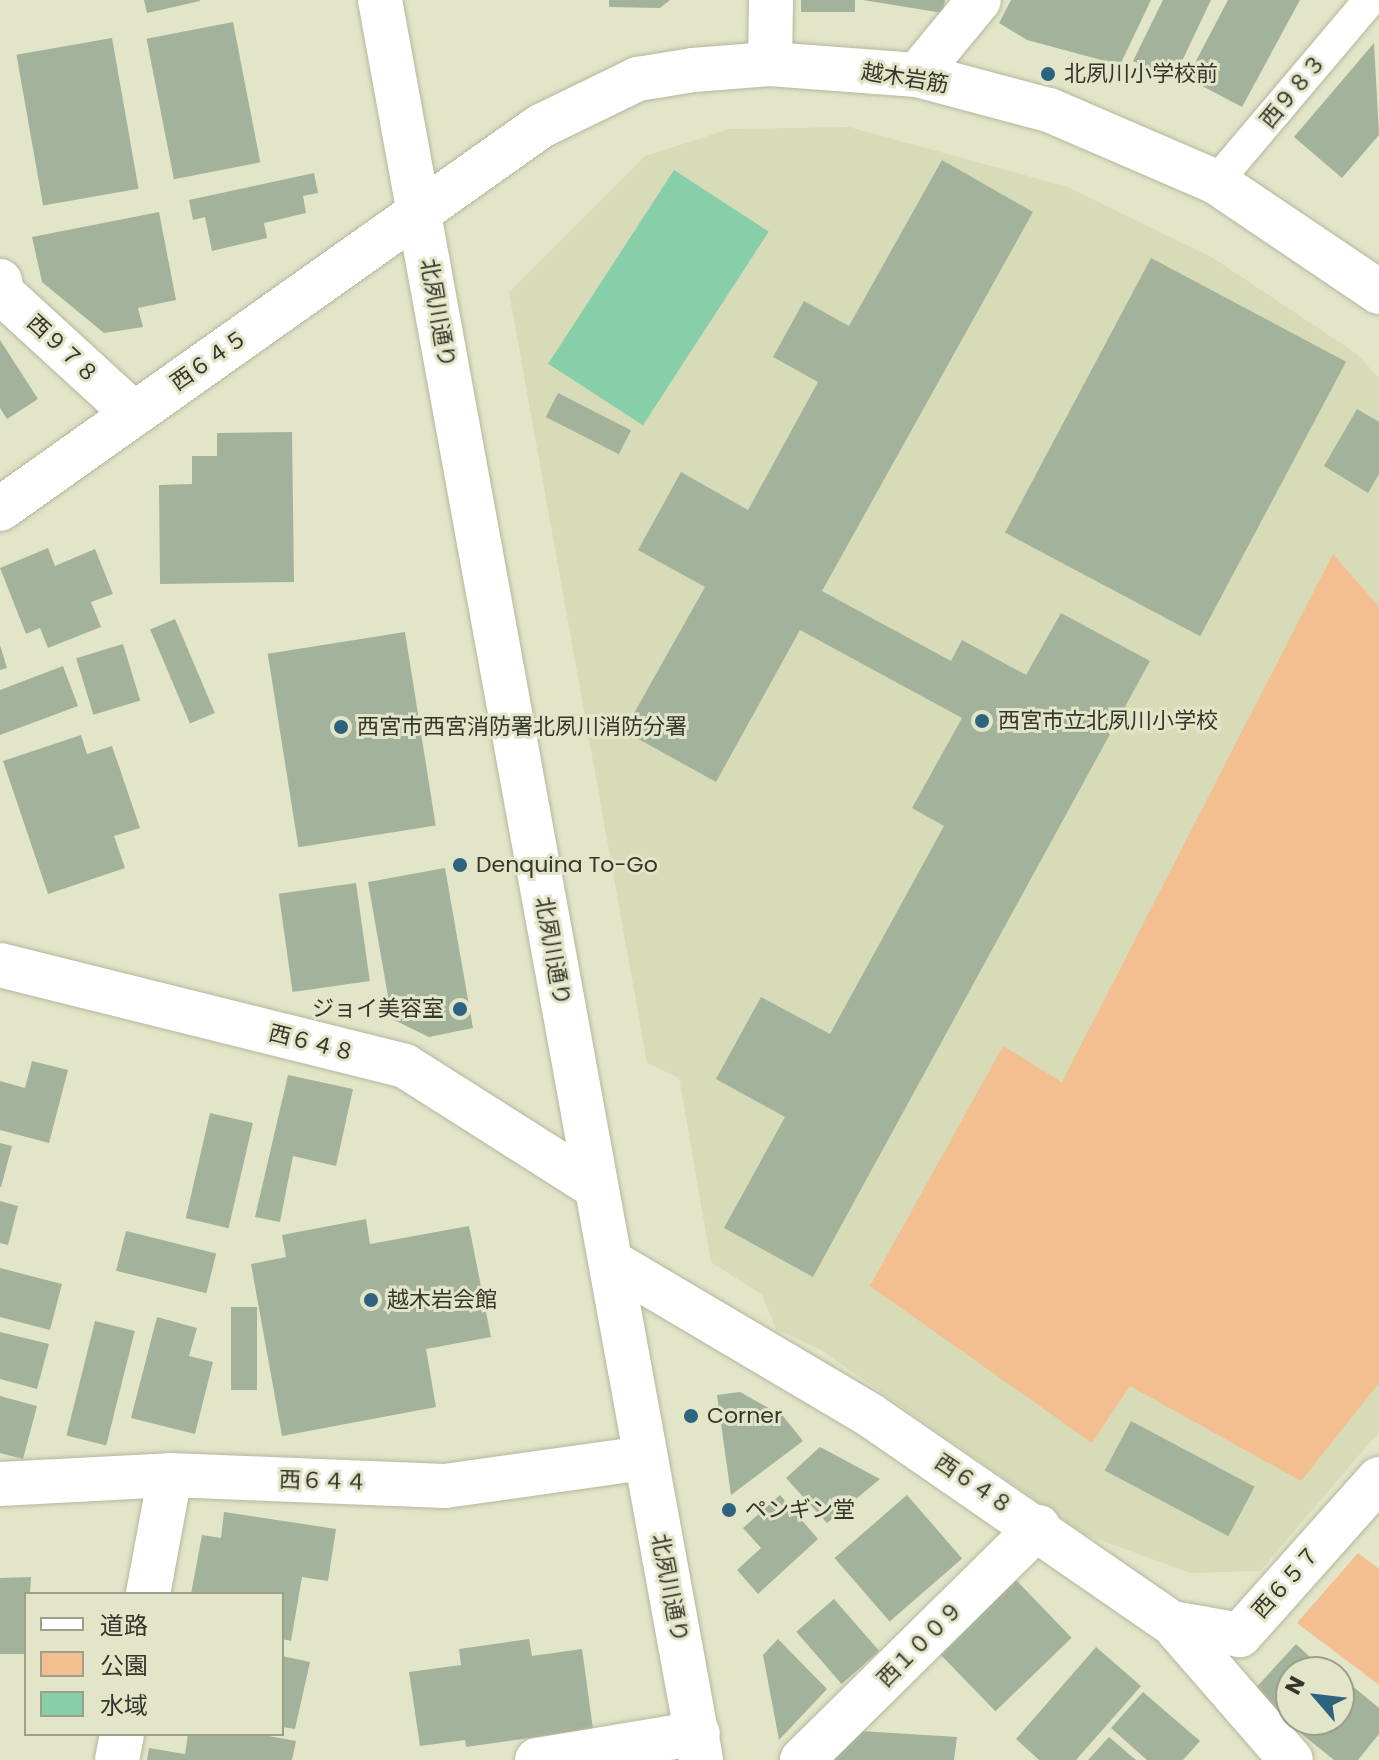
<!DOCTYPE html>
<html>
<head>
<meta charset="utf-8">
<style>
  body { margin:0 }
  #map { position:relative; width:1379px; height:1760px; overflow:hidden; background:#e3e5c9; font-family:Poppins,"Noto Sans JP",sans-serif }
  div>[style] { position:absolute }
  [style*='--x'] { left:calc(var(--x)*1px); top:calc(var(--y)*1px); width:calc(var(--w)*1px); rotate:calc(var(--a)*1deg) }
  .built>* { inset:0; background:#d8dbb8 }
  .green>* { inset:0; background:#f3be90 }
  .water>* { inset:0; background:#87cfa9; transform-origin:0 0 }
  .building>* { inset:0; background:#a3b29b; transform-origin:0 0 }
  .roads { filter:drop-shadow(0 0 2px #b5b79d) drop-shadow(0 0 2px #b5b79d) }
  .service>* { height:32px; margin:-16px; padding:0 16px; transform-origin:16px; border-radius:16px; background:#fff }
  .minor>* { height:44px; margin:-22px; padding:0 22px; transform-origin:22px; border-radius:22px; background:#fff }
  .tertiary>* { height:44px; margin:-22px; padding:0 22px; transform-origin:22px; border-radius:22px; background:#fff }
  .dots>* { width:22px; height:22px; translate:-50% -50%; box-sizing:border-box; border:4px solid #e3e5c9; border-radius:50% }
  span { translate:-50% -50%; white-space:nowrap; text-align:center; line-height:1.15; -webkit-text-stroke:6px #e3e5c9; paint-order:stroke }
  .poi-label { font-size:22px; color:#35362b }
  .left { translate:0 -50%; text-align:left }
  .right { translate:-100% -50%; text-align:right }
  .street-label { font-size:22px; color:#35362b }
  .legend { position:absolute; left:24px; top:1592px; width:260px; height:144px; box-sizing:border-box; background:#e3e5c9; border:2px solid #9d9f8a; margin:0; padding:10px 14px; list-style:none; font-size:24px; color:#35362b }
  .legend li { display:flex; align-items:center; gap:16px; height:40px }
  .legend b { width:40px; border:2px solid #9d9f8a }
  .north { position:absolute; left:1275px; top:1656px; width:80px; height:80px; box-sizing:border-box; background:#e3e5c9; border:2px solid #9d9f8a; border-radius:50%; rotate:298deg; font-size:22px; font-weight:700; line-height:32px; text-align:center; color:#35362b }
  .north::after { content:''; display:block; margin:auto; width:28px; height:36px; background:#2e637f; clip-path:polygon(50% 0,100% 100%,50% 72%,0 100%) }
</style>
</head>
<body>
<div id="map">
  <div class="built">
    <i style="clip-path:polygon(849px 127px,1068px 187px,1213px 258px,1357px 354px,1379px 378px,1379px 1432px,1260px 1571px,1190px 1573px,1084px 1534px,821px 1350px,776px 1329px,762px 1295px,711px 1262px,679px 1078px,647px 1063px,509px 292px,645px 156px,730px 129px)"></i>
  </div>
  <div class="green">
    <i style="clip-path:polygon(1333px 554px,1379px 607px,1379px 1383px,1301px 1481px,1130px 1386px,1092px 1443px,870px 1286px,1003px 1046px,1062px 1082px)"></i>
    <i style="clip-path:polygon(1358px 1553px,1379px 1569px,1379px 1685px,1297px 1623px)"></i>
  </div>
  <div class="water">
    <i style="left:674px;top:170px;width:113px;height:231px;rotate:33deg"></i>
  </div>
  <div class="building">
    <i style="clip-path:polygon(144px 0,200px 0,200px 1px,147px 13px)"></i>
    <i style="clip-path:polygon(609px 0,670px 0,660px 8px,609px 7px)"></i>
    <i style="left:801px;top:0;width:54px;height:12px"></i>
    <i style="clip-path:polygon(863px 0,945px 0,943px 13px)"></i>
    <i style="clip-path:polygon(1011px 0,1151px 0,1120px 65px,1027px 40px,999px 23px)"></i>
    <i style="clip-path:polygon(1163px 0,1211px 0,1173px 80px,1133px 61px)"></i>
    <i style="clip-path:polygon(1228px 0,1300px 0,1242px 107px,1187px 78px)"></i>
    <i style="left:233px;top:22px;width:143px;height:88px;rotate:79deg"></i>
    <i style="left:112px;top:38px;width:153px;height:97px;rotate:80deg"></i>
    <i style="clip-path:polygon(1374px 43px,1379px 135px,1342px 178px,1294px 137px)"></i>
    <i style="clip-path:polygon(942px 160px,1033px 212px,822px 591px,951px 661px,962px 640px,1026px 675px,1061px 613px,1150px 661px,813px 1277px,724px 1228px,785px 1117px,716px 1079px,761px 997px,830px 1034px,944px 826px,912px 808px,962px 718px,800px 630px,716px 782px,624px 731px,705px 587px,638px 550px,681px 472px,748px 510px,818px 382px,773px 357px,804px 301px,849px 326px)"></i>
    <i style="clip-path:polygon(314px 173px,318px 193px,303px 196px,306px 213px,264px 223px,267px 238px,212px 251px,205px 217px,193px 220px,189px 200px)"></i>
    <i style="clip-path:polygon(159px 212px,176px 300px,138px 308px,143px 327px,104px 333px,42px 282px,32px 237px)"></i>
    <i style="left:1151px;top:258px;width:221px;height:311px;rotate:28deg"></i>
    <i style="clip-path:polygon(0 340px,38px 399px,7px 419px,0 408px)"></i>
    <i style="left:558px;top:393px;width:82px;height:27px;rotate:27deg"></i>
    <i style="clip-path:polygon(1357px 409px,1379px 422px,1379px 474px,1368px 493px,1324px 466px)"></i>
    <i style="clip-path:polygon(292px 432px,294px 582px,160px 584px,159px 485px,192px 484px,192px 456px,217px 456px,217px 433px)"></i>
    <i style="clip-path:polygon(48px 548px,55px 566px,95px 549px,113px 594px,91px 602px,101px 627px,48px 648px,40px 628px,26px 634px,0 568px)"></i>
    <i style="left:175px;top:619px;width:102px;height:27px;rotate:67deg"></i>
    <i style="left:405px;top:632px;width:196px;height:139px;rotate:81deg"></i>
    <i style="left:123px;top:644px;width:59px;height:49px;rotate:73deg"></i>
    <i style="clip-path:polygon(0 645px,7px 668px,0 670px)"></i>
    <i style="clip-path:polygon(63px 666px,78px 706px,0 735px,0 690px)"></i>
    <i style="clip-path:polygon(81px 735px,87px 754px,112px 746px,140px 828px,114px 836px,125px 868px,48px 894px,3px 761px)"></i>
    <i style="clip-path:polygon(445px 868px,473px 1028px,429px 1037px,392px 1019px,368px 882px)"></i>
    <i style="left:356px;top:883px;width:99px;height:78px;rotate:82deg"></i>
    <i style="clip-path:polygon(32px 1061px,68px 1070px,49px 1143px,0 1130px,0 1081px,25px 1088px)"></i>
    <i style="clip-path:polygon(288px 1075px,353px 1089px,336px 1166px,293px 1156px,280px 1222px,255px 1217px)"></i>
    <i style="left:210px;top:1113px;width:44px;height:108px;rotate:13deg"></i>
    <i style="clip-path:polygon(0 1143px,12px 1146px,1px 1187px,0 1187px)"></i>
    <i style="clip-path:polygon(0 1201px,18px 1206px,8px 1245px,0 1243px)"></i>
    <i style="clip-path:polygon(366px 1219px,370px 1244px,469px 1226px,491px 1337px,426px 1349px,436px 1407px,282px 1436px,251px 1264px,286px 1257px,282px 1235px)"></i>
    <i style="left:126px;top:1231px;width:93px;height:41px;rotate:14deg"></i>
    <i style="clip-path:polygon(0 1268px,62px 1284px,50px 1330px,0 1317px)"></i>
    <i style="left:231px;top:1307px;width:26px;height:83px"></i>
    <i style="clip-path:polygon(157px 1317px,197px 1328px,189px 1356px,213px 1362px,195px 1434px,131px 1418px)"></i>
    <i style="left:95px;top:1321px;width:41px;height:118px;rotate:14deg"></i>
    <i style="clip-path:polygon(0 1332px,49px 1344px,37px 1389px,0 1379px)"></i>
    <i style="clip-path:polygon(740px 1392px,783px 1416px,803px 1441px,731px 1495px,717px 1395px)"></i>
    <i style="clip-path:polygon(0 1396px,37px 1406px,23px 1459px,0 1453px)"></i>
    <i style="left:1131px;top:1421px;width:140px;height:56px;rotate:28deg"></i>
    <i style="clip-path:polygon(820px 1447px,880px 1479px,827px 1523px,786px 1478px)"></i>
    <i style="clip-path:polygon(780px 1495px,818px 1539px,758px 1594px,737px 1570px,761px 1548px,743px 1528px)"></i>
    <i style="left:907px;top:1495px;width:84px;height:96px;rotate:49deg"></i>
    <i style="clip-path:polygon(224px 1512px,336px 1529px,328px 1581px,302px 1577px,291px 1641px,282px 1639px,282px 1594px,191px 1594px,202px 1535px,221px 1538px)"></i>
    <i style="clip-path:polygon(31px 1577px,26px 1654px,0 1654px,0 1578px)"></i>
    <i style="left:1014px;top:1578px;width:83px;height:106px;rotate:46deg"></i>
    <i style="left:834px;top:1599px;width:69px;height:50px;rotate:49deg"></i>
    <i style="clip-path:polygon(529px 1639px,532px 1656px,582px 1649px,593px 1729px,466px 1747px,465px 1740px,420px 1746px,409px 1672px,461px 1665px,459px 1649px)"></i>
    <i style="clip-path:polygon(778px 1639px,827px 1689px,779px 1740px,763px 1655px)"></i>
    <i style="clip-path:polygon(1296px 1644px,1326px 1672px,1291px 1672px,1291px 1709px,1280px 1721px,1251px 1693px)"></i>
    <i style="clip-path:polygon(1096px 1647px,1141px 1686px,1076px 1760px,1039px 1760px,1016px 1739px)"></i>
    <i style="clip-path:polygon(282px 1656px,310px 1662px,295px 1729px,282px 1727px)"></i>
    <i style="clip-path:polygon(1339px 1675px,1379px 1708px,1379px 1734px,1358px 1760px,1334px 1760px,1293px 1727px,1299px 1720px,1339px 1720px)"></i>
    <i style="clip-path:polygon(1143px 1692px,1200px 1741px,1183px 1760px,1147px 1760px,1111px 1728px)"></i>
    <i style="clip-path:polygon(861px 1731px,957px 1737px,954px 1760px,830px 1760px)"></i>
    <i style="clip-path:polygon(188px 1734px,257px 1734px,296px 1741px,292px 1760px,147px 1760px,149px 1748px,185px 1754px)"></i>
    <i style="clip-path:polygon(1109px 1737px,1136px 1760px,1088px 1760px)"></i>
  </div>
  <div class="roads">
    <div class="service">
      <i style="--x:1216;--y:182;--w:238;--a:-49.8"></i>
    </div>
    <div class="minor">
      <i style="--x:770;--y:64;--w:64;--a:-89.1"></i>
      <i style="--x:917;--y:75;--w:97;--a:-50.4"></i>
      <i style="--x:0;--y:281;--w:12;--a:81"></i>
      <i style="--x:2;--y:293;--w:178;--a:42.5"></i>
      <i style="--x:0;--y:965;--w:417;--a:14"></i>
      <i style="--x:405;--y:1066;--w:226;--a:32.4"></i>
      <i style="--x:613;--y:1263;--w:299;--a:30.6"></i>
      <i style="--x:870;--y:1415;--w:367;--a:34.6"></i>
      <i style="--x:1172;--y:1623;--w:181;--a:49"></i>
      <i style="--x:0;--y:1484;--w:170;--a:-3"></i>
      <i style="--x:170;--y:1475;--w:275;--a:2.3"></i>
      <i style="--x:445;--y:1486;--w:201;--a:-8"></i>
      <i style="--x:148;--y:1594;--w:121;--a:-79.5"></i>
      <i style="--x:1172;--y:1623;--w:69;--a:10"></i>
      <i style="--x:1240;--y:1635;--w:209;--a:-48.3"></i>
      <i style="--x:117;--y:1760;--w:26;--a:-79"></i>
      <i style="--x:537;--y:1760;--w:163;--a:-9.5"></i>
      <i style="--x:802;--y:1760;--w:332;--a:-44.6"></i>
    </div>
    <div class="tertiary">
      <i style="--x:380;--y:0;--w:1789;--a:79.66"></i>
      <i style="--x:0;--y:509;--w:663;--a:-35.3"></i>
      <i style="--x:541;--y:126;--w:108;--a:-25.9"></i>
      <i style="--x:638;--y:79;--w:56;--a:-9.3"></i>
      <i style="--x:693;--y:70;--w:77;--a:-4.5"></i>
      <i style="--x:770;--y:64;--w:147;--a:4.3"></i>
      <i style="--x:917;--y:75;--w:137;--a:14.9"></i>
      <i style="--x:1049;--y:110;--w:182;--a:23.3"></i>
      <i style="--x:1216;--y:182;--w:197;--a:34"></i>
    </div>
  </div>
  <div class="dots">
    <i style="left:1048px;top:74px;background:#2e637f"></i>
    <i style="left:982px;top:721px;background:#2e637f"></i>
    <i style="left:341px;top:727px;background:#2e637f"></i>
    <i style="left:460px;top:865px;background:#2e637f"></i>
    <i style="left:460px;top:1009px;background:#2e637f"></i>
    <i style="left:371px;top:1300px;background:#2e637f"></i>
    <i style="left:691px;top:1416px;background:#2e637f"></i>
    <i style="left:729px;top:1510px;background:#2e637f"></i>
  </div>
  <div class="poi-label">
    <span class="left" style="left:1064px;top:74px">北夙川小学校前</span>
    <span class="left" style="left:998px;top:721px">西宮市立北夙川小学校</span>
    <span class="left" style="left:357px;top:727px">西宮市西宮消防署北夙川消防分署</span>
    <span class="left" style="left:476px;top:865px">Denquina To-Go</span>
    <span class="right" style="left:444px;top:1009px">ジョイ美容室</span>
    <span class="left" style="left:387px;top:1300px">越木岩会館</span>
    <span class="left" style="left:707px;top:1416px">Corner</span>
    <span class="left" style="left:745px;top:1510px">ペンギン堂</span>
  </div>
  <div class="street-label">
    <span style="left:905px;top:78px;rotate:9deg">越木岩筋</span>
    <span style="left:1293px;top:91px;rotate:-50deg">西９８３</span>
    <span style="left:438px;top:313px;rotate:80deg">北夙川通り</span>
    <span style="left:63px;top:349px;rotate:43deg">西９７８</span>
    <span style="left:209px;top:360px;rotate:-35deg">西６４５</span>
    <span style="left:553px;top:951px;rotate:80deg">北夙川通り</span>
    <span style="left:312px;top:1043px;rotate:14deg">西６４８</span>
    <span style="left:323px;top:1481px;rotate:2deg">西６４４</span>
    <span style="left:974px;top:1484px;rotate:34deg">西６４８</span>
    <span style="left:1286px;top:1582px;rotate:-48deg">西６５７</span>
    <span style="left:670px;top:1588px;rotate:79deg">北夙川通り</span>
    <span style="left:920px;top:1644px;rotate:-45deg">西１００９</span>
  </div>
  <ul class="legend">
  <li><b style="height:10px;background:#fff"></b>道路</li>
  <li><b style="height:22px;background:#f3be90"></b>公園</li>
  <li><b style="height:22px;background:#87cfa9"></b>水域</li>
  </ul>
  <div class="north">N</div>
</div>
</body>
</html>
